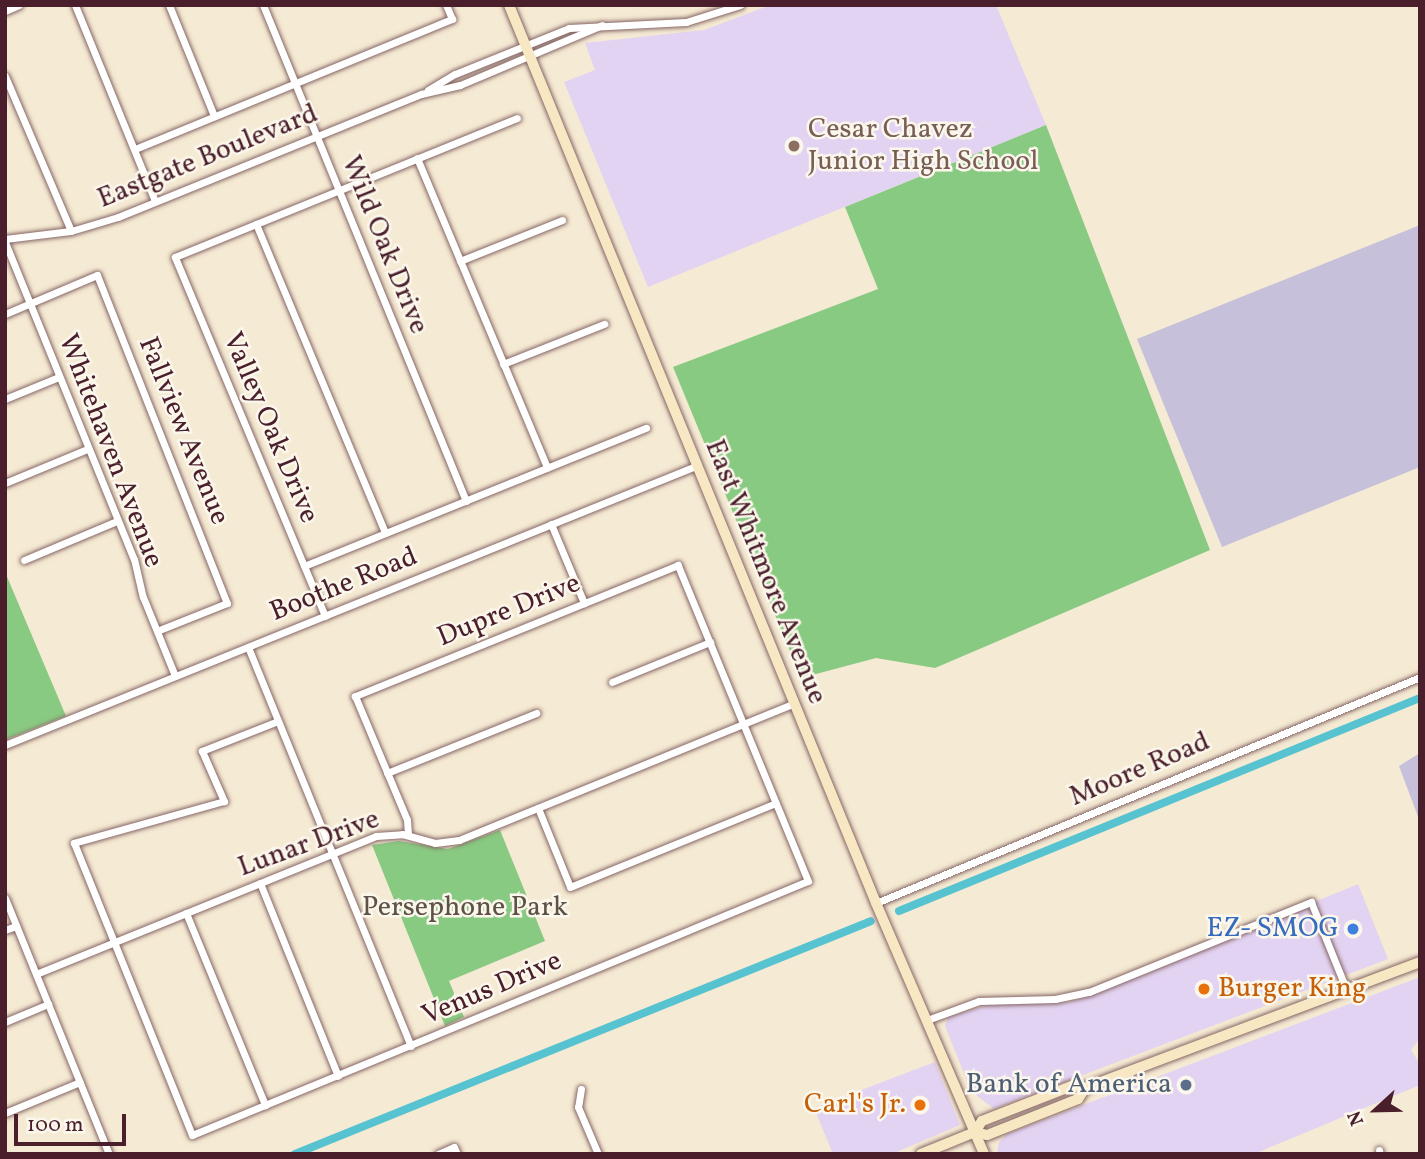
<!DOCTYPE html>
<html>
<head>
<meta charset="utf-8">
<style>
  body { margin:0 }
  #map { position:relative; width:1425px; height:1159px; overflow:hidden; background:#f5ead3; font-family:Vollkorn,serif }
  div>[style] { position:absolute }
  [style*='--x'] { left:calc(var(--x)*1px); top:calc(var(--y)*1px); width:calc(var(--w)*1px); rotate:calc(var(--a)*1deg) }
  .built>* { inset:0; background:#e3d3f2 }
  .industrial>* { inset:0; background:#c6c0da }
  .green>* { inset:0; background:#89ca82 }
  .canal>* { height:8px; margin:-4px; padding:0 4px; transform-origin:4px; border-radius:4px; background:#57c3d1 }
  .roads { filter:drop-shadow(0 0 2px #866666) drop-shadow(0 0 2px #866666) }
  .street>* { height:7px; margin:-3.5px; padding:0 3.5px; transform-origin:3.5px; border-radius:3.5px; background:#fff }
  .secondary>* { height:10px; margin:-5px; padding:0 5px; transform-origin:5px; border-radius:5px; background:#f8e7c3 }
  .dots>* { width:19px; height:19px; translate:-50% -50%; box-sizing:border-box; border:4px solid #fbf7ec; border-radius:50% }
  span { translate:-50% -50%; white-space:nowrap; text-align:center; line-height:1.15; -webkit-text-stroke:5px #fbf7ec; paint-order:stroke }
  .education-label { font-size:28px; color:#785e54 }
  .left { translate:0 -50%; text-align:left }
  .street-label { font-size:28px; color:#4a1f2b }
  .park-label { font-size:28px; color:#5d5245 }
  .shop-label { font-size:28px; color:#366cbe }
  .right { translate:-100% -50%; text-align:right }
  .food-label { font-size:28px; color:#c56008 }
  .service-label { font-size:28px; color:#4e5e75 }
  .frame { position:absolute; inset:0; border:7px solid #4a1f2b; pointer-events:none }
  .north { position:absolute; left:1341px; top:1075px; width:70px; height:70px; -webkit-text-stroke:5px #fbf7ec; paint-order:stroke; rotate:248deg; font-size:19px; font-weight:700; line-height:28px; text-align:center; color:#4a1f2b }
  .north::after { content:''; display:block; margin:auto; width:24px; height:32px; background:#4a1f2b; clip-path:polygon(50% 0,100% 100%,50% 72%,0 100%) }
  .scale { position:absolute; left:14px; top:1114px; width:112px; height:32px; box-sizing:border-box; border:4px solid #4a1f2b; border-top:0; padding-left:9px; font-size:21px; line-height:24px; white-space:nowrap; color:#4a1f2b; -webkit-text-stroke:5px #fbf7ec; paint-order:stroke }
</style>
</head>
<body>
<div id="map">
  <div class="built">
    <i style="clip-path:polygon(771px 5px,996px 5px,1046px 125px,648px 287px,564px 82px,595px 70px,585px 43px,704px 30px)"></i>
    <i style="clip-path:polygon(1358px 884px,1388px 959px,994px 1109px,971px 1091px,945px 1026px,948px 1017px,995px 1003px,1071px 1002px)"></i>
    <i style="clip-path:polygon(1420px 977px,1420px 1038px,1411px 1050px,1420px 1064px,1420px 1085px,1254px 1154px,997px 1154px,999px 1142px,1007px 1134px)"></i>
    <i style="clip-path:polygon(935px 1062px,960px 1125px,892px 1154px,833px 1154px,814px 1108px)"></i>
  </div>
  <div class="industrial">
    <i style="clip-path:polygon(1420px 225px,1420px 467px,1222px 547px,1137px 339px)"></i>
    <i style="clip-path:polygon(1420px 753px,1420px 822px,1399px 766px)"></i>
  </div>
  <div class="green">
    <i style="clip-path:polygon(1046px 125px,1210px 550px,935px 668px,876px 658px,801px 678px,673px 367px,878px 289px,845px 207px)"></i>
    <i style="clip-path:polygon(5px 572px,66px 716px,5px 740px)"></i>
    <i style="clip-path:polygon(500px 830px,545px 941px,449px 981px,464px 1017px,445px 1026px,372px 845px,399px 841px,448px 849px)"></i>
  </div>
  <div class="canal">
    <i style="--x:899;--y:911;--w:563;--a:-22.24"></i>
    <i style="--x:295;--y:1154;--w:621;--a:-22.02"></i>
  </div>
  <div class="roads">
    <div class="street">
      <i style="--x:75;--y:5;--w:212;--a:67.8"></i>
      <i style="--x:169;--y:5;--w:120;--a:67.9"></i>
      <i style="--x:263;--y:5;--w:536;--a:67.74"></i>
      <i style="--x:5;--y:11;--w:15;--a:-23"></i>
      <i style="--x:5;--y:76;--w:168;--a:66.9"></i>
      <i style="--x:428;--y:90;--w:31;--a:-31"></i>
      <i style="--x:455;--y:74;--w:123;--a:-22"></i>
      <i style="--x:569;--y:28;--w:117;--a:-2.9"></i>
      <i style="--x:686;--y:22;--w:57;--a:-17.5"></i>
      <i style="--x:135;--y:149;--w:343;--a:-22.3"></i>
      <i style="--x:452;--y:19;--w:15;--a:-113"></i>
      <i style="--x:417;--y:158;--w:336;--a:67.2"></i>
      <i style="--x:256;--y:224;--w:335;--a:67.3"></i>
      <i style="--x:5;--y:239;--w:66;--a:-6.9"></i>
      <i style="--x:71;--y:231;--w:49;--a:-16.6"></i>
      <i style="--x:118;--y:217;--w:327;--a:-22.1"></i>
      <i style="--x:421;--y:94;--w:40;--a:-13"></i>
      <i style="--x:460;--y:85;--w:154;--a:-22.9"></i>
      <i style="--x:5;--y:242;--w:342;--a:67.9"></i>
      <i style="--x:134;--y:559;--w:39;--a:77"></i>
      <i style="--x:143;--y:597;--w:85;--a:67.9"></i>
      <i style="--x:460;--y:261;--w:110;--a:-21.9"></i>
      <i style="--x:5;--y:314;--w:100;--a:-23"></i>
      <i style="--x:97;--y:275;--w:353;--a:68.4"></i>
      <i style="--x:227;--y:603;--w:75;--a:158.2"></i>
      <i style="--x:503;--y:364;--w:109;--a:-21.6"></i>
      <i style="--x:5;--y:399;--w:58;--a:-22.2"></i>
      <i style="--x:5;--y:483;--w:89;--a:-22.5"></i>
      <i style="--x:551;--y:524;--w:86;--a:67.3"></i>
      <i style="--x:24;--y:560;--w:101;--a:-22.8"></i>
      <i style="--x:304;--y:566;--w:369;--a:-22"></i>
      <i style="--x:325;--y:616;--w:389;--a:-112.7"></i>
      <i style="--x:175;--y:257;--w:369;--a:-22.1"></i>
      <i style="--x:248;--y:647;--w:431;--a:67.8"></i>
      <i style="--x:612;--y:682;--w:106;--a:-22.2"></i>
      <i style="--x:278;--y:721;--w:82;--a:158.5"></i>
      <i style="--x:202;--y:751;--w:55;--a:66.3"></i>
      <i style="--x:224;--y:801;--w:156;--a:164.4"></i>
      <i style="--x:74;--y:843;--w:315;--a:68"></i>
      <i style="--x:192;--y:1135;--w:666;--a:-22.41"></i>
      <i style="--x:808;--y:881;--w:342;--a:-112.4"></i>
      <i style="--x:678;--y:565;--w:349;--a:157.9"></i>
      <i style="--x:355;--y:696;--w:134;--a:67.2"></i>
      <i style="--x:407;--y:820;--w:15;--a:86"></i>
      <i style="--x:5;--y:745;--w:747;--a:-22"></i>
      <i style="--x:387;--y:773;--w:161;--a:-21.9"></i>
      <i style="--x:538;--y:808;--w:85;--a:67.9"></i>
      <i style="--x:570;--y:887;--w:222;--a:-22.2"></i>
      <i style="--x:260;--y:883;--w:208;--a:68"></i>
      <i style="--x:5;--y:898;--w:276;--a:67.9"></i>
      <i style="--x:876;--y:903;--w:589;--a:-22.56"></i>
      <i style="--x:186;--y:913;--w:208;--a:67.6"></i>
      <i style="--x:5;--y:930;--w:12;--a:-20"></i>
      <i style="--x:36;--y:974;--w:367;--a:-22.1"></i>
      <i style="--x:376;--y:836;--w:26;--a:-4"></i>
      <i style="--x:402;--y:834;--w:34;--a:15"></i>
      <i style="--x:435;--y:843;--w:24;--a:-7"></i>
      <i style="--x:459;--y:840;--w:362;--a:-22.2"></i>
      <i style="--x:927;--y:1020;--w:55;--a:-20.1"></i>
      <i style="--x:979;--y:1001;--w:76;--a:-1.5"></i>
      <i style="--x:1055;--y:999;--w:35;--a:-12"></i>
      <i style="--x:1089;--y:992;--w:240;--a:-22.1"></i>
      <i style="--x:1311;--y:902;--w:96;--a:68"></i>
      <i style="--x:5;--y:1022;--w:47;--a:-22.7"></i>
      <i style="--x:581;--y:1089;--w:18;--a:99"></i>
      <i style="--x:578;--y:1107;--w:51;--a:66.9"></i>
      <i style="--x:5;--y:1113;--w:81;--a:-22.5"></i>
      <i style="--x:1379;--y:1150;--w:4;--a:76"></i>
      <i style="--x:438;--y:1154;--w:17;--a:-24"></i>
      <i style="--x:454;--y:1147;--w:8;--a:67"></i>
    </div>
    <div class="secondary">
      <i style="--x:509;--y:5;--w:970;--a:67.77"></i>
      <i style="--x:876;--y:903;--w:273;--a:66.7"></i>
      <i style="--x:1085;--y:1088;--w:13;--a:122"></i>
      <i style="--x:1078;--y:1099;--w:98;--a:158.4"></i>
      <i style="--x:987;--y:1135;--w:12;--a:-166"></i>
      <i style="--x:975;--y:1132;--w:13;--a:-58"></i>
      <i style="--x:982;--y:1121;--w:97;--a:-21.3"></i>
      <i style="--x:1072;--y:1086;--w:13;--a:9"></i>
      <i style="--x:1085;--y:1088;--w:358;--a:-20.6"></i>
      <i style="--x:921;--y:1154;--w:58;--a:-22.2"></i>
    </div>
  </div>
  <div class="dots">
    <i style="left:794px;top:146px;background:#8d6e63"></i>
    <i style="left:1353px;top:929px;background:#3f7fe0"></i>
    <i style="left:1204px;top:989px;background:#e8710a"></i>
    <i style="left:1186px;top:1085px;background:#5c6f8a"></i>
    <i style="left:920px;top:1105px;background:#e8710a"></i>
  </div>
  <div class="education-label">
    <span class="left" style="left:808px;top:146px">Cesar Chavez<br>Junior High School</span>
  </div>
  <div class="street-label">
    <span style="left:208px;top:157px;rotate:-22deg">Eastgate Boulevard</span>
    <span style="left:384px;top:245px;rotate:68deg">Wild Oak Drive</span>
    <span style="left:270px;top:428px;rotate:67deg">Valley Oak Drive</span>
    <span style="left:183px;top:431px;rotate:68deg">Fallview Avenue</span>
    <span style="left:110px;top:451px;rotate:69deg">Whitehaven Avenue</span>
    <span style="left:765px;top:572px;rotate:68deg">East Whitmore Avenue</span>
    <span style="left:344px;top:585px;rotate:-22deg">Boothe Road</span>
    <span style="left:509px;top:611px;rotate:-22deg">Dupre Drive</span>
    <span style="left:1140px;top:770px;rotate:-23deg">Moore Road</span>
    <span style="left:309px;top:844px;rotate:-20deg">Lunar Drive</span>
    <span style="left:492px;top:989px;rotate:-23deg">Venus Drive</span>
  </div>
  <div class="park-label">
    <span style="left:465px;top:908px">Persephone Park</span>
  </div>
  <div class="shop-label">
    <span class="right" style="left:1339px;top:929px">EZ- SMOG</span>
  </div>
  <div class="food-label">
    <span class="left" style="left:1218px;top:989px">Burger King</span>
    <span class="right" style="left:906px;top:1105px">Carl's Jr.</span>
  </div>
  <div class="service-label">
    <span class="right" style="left:1172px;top:1085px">Bank of America</span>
  </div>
  <div class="frame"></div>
  <div class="north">N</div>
  <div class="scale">100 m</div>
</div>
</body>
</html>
